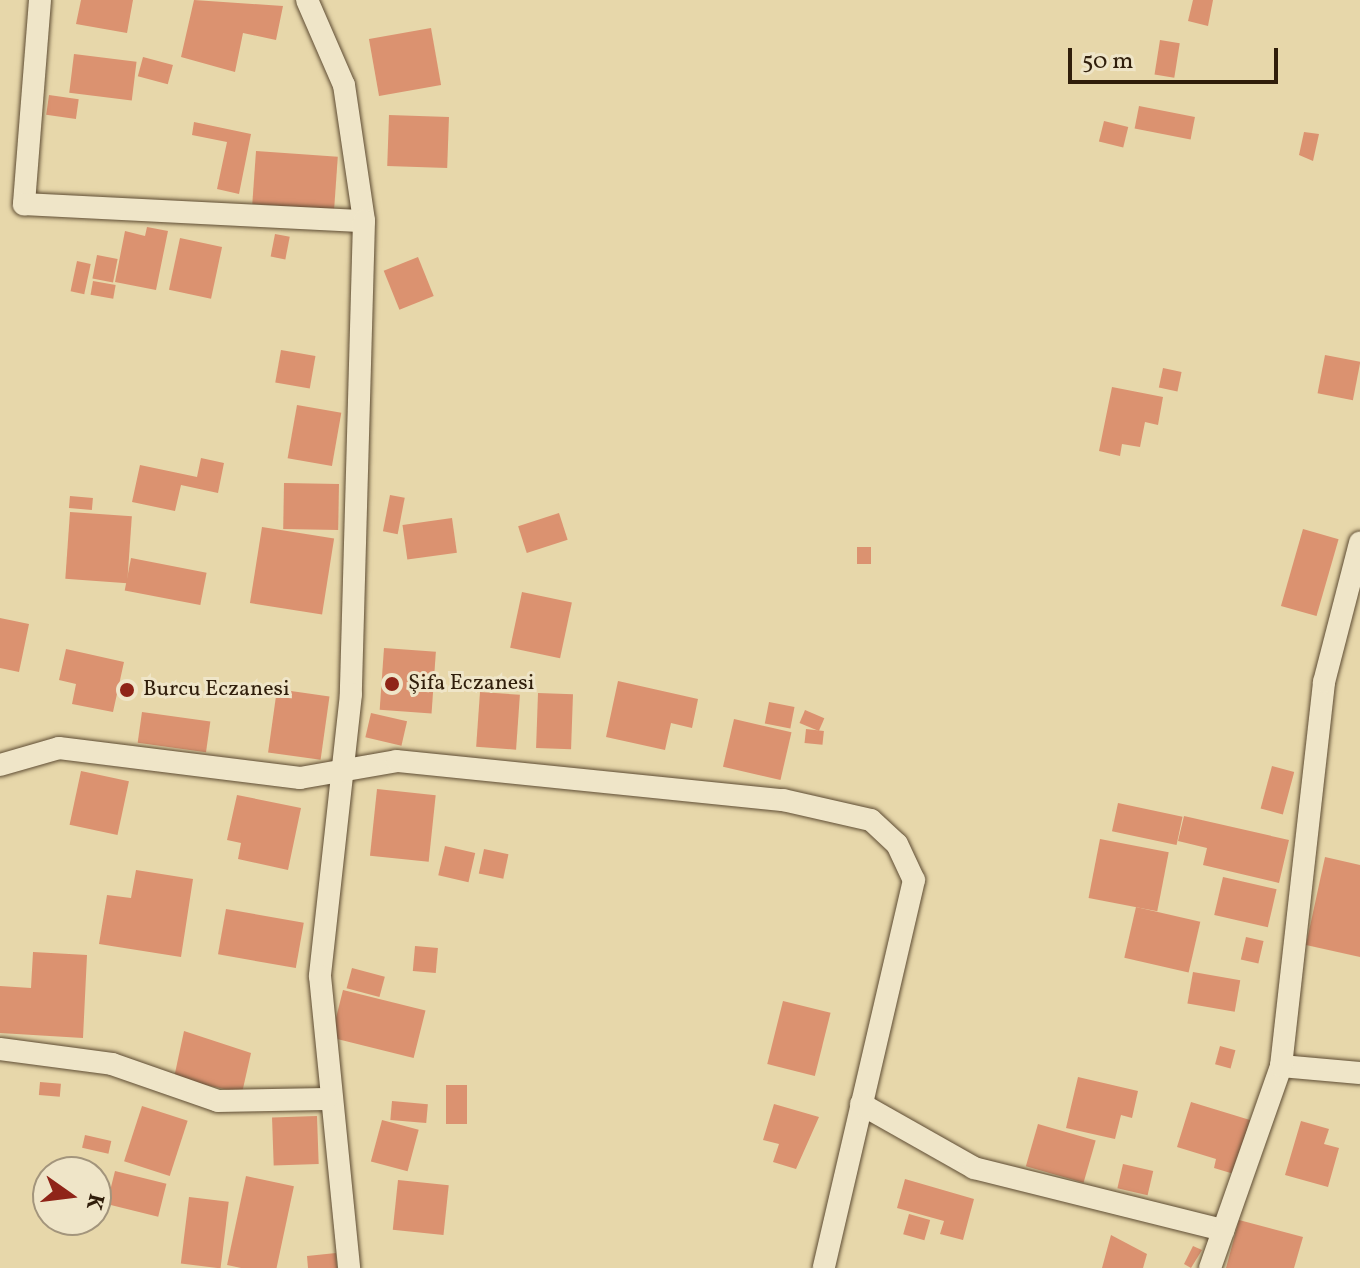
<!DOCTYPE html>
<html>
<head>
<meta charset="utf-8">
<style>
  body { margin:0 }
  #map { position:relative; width:1360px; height:1268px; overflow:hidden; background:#e7d7aa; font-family:Vollkorn,serif }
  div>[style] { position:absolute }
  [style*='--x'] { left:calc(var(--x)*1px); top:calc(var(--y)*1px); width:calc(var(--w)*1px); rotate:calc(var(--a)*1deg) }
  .building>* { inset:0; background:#db9270; transform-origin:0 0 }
  .roads { filter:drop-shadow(0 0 2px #5e4c33) drop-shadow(0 0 2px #5e4c33) }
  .minor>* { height:22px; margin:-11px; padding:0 11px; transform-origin:11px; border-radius:11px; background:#efe5c8 }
  .dots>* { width:22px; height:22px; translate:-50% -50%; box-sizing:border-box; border:4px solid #efe5c8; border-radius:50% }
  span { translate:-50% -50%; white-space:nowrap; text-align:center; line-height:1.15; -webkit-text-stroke:6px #efe5c8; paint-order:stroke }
  .poi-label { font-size:22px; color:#301e0b }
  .left { translate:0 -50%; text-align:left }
  .north { position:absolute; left:32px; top:1156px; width:80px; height:80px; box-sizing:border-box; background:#efe5c8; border:2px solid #a3957c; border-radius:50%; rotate:104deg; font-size:22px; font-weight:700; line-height:32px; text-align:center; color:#301e0b }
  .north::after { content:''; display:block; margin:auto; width:28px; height:36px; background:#8f2418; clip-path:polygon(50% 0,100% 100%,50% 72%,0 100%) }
  .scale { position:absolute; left:1068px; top:48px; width:210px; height:36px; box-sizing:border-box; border:4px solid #301e0b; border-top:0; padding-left:10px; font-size:24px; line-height:28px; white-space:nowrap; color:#301e0b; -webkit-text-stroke:6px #efe5c8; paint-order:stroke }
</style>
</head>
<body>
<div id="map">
  <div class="building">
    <i style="clip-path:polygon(81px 0,133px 0,127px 33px,76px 24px)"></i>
    <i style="clip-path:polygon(194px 0,283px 6px,276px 40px,243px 33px,235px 72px,181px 57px)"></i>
    <i style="clip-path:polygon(1193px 0,1213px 0,1208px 26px,1188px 21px)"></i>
    <i style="left:431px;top:28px;width:58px;height:63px;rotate:80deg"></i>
    <i style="left:1160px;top:40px;width:20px;height:35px;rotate:9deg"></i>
    <i style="left:74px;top:54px;width:63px;height:39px;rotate:7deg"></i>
    <i style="left:143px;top:57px;width:31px;height:20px;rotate:15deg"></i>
    <i style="left:49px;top:95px;width:30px;height:20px;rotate:8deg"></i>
    <i style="left:1139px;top:106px;width:57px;height:23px;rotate:11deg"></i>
    <i style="left:389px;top:115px;width:60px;height:51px;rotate:2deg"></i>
    <i style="left:1104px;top:121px;width:25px;height:21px;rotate:14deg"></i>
    <i style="clip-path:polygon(194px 122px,251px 134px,239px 194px,217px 189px,227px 142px,192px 135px)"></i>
    <i style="clip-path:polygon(1304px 132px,1319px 134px,1313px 161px,1299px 155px)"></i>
    <i style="left:256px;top:151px;width:82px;height:53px;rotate:4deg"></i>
    <i style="clip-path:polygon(147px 227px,168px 231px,156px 290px,115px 282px,125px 231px,145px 236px)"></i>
    <i style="left:275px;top:234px;width:15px;height:23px;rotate:11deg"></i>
    <i style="left:180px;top:238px;width:43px;height:53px;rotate:12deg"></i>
    <i style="left:97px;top:255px;width:21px;height:24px;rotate:11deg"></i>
    <i style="left:418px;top:257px;width:42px;height:37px;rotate:68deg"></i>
    <i style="left:77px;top:261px;width:14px;height:31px;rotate:12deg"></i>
    <i style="left:93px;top:281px;width:23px;height:14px;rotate:10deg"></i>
    <i style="left:281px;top:350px;width:35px;height:33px;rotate:10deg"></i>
    <i style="left:1325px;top:355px;width:36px;height:39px;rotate:11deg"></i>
    <i style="left:1163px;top:368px;width:19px;height:20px;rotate:12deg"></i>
    <i style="clip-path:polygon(1112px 387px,1163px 397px,1158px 425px,1145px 422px,1140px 447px,1122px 444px,1120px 456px,1099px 451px)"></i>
    <i style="left:297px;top:405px;width:45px;height:54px;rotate:10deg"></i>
    <i style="clip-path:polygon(201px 458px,224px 463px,218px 493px,181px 485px,175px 511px,132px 502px,140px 465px,197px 477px)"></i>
    <i style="left:284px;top:483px;width:55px;height:46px;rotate:1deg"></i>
    <i style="left:390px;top:495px;width:15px;height:37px;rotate:11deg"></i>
    <i style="left:70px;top:496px;width:23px;height:12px;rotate:5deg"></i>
    <i style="left:70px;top:512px;width:62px;height:67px;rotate:4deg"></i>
    <i style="left:559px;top:513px;width:28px;height:43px;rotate:72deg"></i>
    <i style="left:452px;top:518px;width:35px;height:50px;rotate:82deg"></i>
    <i style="left:262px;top:527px;width:73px;height:77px;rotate:9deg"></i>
    <i style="left:1303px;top:529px;width:37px;height:80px;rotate:16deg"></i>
    <i style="left:857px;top:547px;width:14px;height:17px"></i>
    <i style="left:131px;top:558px;width:77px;height:33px;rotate:11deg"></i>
    <i style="left:522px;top:592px;width:51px;height:57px;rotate:12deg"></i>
    <i style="clip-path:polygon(0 618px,29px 624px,19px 672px,0 668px)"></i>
    <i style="left:384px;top:648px;width:52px;height:62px;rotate:4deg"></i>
    <i style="clip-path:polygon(66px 649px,124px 662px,113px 712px,72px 704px,76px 684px,59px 680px)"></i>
    <i style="clip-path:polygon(618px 681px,698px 699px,692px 728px,671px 723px,665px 750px,606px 737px)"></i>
    <i style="left:277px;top:689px;width:53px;height:64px;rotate:8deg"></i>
    <i style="left:480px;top:692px;width:40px;height:55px;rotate:4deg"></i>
    <i style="left:538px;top:693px;width:35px;height:55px;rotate:2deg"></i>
    <i style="left:769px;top:702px;width:26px;height:22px;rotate:11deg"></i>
    <i style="left:805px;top:710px;width:21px;height:14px;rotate:23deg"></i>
    <i style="left:142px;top:712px;width:69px;height:31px;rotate:8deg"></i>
    <i style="left:371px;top:713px;width:37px;height:25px;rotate:13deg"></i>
    <i style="left:734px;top:719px;width:59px;height:49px;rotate:13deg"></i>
    <i style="left:806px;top:729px;width:18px;height:14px;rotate:6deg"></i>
    <i style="left:1272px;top:766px;width:23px;height:44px;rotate:15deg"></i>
    <i style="left:81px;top:771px;width:49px;height:55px;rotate:12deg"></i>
    <i style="left:377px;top:789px;width:59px;height:67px;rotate:6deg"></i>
    <i style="clip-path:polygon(237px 795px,301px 808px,288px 870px,238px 859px,241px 843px,227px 840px)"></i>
    <i style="left:1118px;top:803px;width:66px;height:29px;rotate:12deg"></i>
    <i style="clip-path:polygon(1184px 816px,1289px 840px,1279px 883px,1203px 865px,1207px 848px,1178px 841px)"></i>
    <i style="left:1100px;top:839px;width:70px;height:60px;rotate:11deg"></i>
    <i style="left:445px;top:846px;width:31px;height:30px;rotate:13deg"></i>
    <i style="left:484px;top:849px;width:25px;height:25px;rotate:12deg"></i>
    <i style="clip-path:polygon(1325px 857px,1360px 865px,1360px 957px,1306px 945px)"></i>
    <i style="clip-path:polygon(136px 870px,193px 879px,181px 957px,99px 944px,107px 895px,131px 898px)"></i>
    <i style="left:1223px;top:877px;width:55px;height:39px;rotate:13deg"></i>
    <i style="left:1136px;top:907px;width:66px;height:52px;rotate:13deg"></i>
    <i style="left:226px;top:909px;width:79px;height:46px;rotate:10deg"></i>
    <i style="left:1246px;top:937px;width:18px;height:23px;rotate:13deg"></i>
    <i style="left:415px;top:946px;width:23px;height:25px;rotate:5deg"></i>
    <i style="clip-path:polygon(33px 952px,87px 955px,83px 1038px,0 1033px,0 986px,31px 988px)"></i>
    <i style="left:352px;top:968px;width:34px;height:21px;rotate:15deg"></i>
    <i style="left:1193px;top:972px;width:48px;height:32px;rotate:10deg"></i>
    <i style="left:343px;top:990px;width:85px;height:49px;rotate:14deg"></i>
    <i style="left:783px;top:1001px;width:49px;height:65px;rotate:14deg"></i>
    <i style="clip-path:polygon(184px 1031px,251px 1053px,242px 1093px,174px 1078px)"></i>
    <i style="left:1220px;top:1046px;width:16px;height:19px;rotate:15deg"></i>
    <i style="clip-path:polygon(1078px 1077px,1138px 1091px,1132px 1118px,1121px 1115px,1115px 1139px,1066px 1128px)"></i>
    <i style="left:40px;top:1082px;width:21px;height:13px;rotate:5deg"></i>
    <i style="left:446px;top:1085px;width:21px;height:39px"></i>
    <i style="left:392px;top:1101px;width:36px;height:19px;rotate:5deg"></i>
    <i style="clip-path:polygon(1191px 1102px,1250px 1120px,1234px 1174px,1214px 1168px,1216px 1159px,1177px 1147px)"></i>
    <i style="clip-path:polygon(774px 1104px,819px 1117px,796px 1169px,773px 1162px,779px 1144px,763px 1140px)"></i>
    <i style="left:142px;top:1106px;width:48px;height:58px;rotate:18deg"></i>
    <i style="left:317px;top:1116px;width:48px;height:45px;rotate:88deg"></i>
    <i style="left:382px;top:1120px;width:38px;height:43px;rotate:15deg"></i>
    <i style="clip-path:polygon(1301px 1121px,1329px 1129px,1324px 1144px,1339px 1148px,1328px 1187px,1285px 1175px)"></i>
    <i style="left:1038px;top:1124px;width:60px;height:44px;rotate:16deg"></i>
    <i style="left:85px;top:1135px;width:27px;height:13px;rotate:13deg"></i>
    <i style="left:1123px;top:1164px;width:31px;height:25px;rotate:13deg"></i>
    <i style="left:115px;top:1171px;width:53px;height:34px;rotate:14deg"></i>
    <i style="left:246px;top:1176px;width:49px;height:91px;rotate:12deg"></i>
    <i style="clip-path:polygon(905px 1179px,974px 1199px,963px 1240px,940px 1234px,944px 1221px,897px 1208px)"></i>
    <i style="left:398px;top:1180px;width:51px;height:50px;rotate:6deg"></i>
    <i style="left:189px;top:1197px;width:40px;height:67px;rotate:7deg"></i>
    <i style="left:909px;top:1214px;width:22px;height:21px;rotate:16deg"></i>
    <i style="clip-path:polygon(1239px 1220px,1303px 1237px,1294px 1268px,1226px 1268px)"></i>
    <i style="clip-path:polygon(1111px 1235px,1147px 1254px,1143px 1268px,1102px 1268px)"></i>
    <i style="clip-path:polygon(1193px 1246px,1202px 1250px,1191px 1268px,1184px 1264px)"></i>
    <i style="clip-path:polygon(336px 1253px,337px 1268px,308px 1268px,307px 1256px)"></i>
  </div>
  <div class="roads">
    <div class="minor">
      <i style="--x:40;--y:0;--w:205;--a:94.5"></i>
      <i style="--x:24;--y:204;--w:340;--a:2.9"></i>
      <i style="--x:307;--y:0;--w:93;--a:66.5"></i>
      <i style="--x:344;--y:85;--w:137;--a:81.6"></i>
      <i style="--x:364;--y:221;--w:473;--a:91.6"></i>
      <i style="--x:351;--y:694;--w:284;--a:96.3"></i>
      <i style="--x:320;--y:976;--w:293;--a:84.3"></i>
      <i style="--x:0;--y:765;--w:61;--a:-16.1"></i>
      <i style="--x:59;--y:748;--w:243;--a:7.1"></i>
      <i style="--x:300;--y:778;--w:98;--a:-9.9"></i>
      <i style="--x:397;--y:761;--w:388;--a:5.8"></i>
      <i style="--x:783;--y:800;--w:90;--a:12.8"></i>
      <i style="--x:871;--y:820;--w:35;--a:43"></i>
      <i style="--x:897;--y:844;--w:40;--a:65"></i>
      <i style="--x:914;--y:880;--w:398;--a:103.1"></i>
      <i style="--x:0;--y:1049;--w:113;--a:7.6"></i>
      <i style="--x:112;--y:1064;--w:112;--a:19.2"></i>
      <i style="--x:218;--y:1101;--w:108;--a:-1.1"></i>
      <i style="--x:1281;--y:1066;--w:79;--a:5.1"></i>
      <i style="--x:861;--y:1104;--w:130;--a:29.5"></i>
      <i style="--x:974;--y:1168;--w:257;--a:14"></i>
      <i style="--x:1210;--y:1268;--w:214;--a:-70.6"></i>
      <i style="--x:1281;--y:1066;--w:386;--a:-83.6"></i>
      <i style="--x:1324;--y:682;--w:144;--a:-75.5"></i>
    </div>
  </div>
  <div class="dots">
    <i style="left:392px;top:684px;background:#8f2418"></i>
    <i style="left:127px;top:690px;background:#8f2418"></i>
  </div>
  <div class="poi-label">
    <span class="left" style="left:408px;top:684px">Şifa Eczanesi</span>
    <span class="left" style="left:143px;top:690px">Burcu Eczanesi</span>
  </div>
  <div class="north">K</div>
  <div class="scale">50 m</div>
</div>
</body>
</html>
